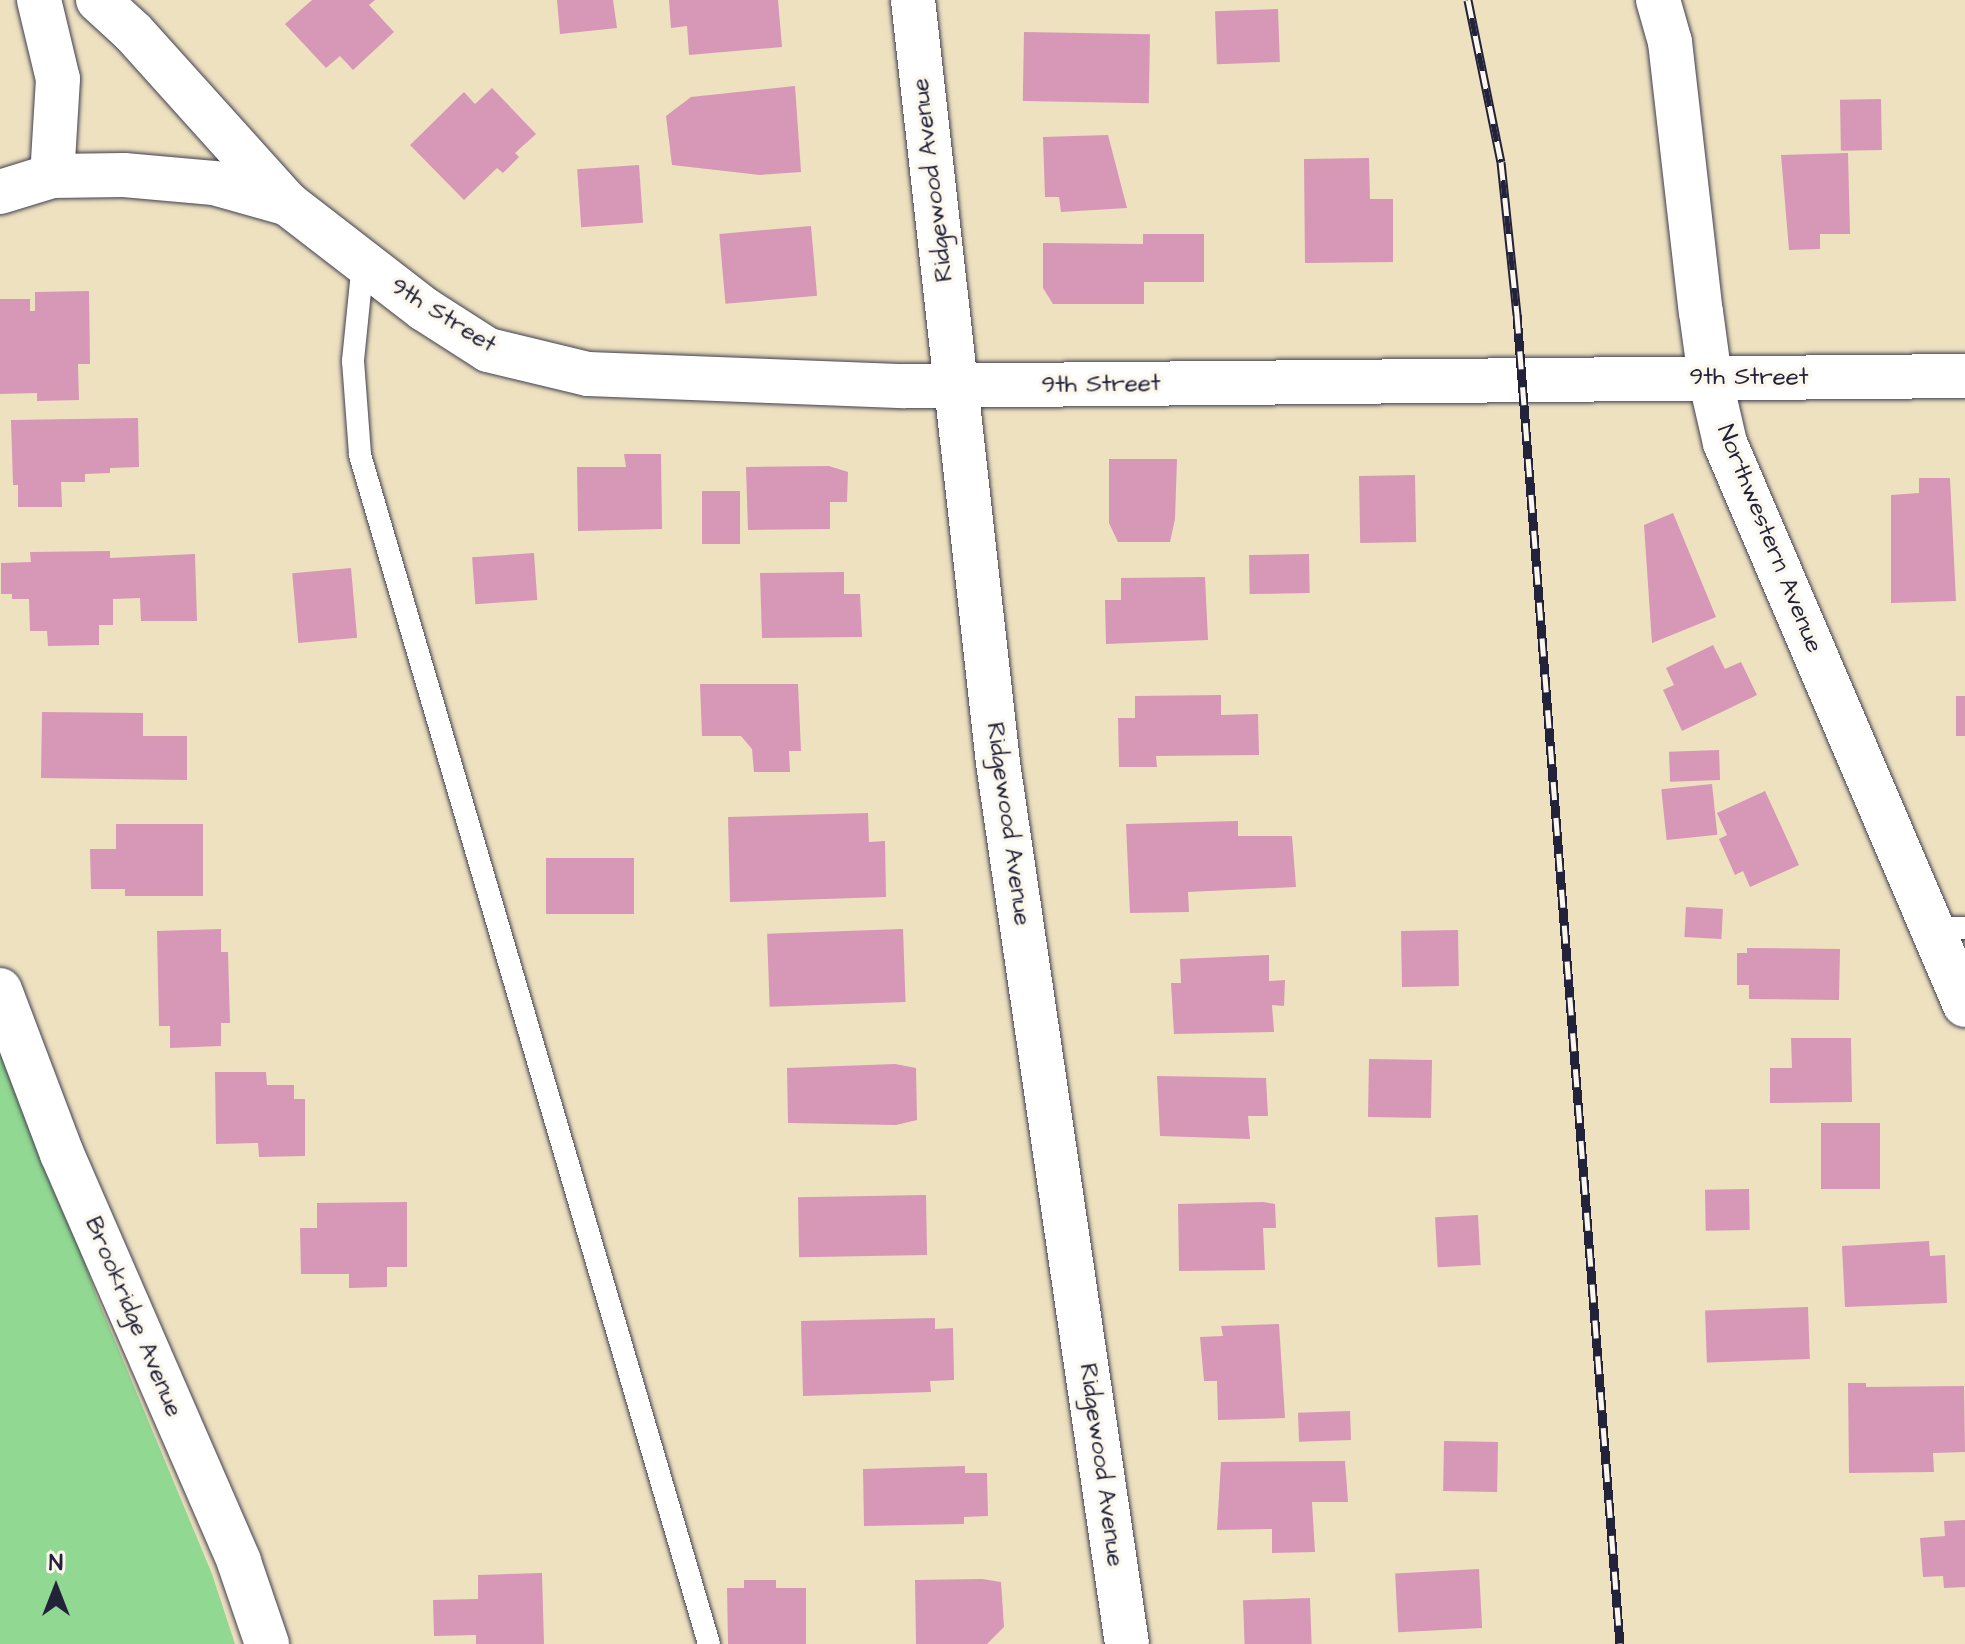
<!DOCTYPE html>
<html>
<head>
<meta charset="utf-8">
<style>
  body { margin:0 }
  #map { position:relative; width:1965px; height:1644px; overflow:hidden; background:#ede1c0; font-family:"Architects Daughter",sans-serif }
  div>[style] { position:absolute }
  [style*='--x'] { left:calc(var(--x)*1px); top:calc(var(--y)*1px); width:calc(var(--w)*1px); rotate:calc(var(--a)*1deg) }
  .green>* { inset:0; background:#91d892 }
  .building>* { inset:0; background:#d797b7; transform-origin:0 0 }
  .roads { filter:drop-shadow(0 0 2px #403f4f) drop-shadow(0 0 2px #403f4f) }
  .service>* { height:22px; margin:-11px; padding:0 11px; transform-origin:11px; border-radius:11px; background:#fff }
  .minor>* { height:44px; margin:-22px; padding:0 22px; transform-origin:22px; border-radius:22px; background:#fff }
  .tertiary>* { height:44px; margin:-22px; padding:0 22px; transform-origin:22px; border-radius:22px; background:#fff }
  .rail>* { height:9px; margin-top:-4.5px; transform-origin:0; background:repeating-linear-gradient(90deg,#fbf7ec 0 18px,#22223b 0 36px); box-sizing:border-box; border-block:2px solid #22223b }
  span { translate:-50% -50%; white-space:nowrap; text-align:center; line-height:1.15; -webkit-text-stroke:7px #fbf7ec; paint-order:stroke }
  .street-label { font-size:24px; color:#22223b }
  .north { position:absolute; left:16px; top:1548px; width:80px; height:80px; -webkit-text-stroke:6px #fbf7ec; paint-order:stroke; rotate:0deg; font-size:22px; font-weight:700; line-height:32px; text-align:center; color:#22223b }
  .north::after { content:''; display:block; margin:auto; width:28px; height:36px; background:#22223b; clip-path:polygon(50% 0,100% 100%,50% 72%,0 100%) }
</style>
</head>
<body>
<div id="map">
  <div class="green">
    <i style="clip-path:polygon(0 1036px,49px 1159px,96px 1295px,212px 1574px,235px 1644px,0 1644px)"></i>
  </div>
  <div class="building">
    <i style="clip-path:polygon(312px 0,375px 0,369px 5px,394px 32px,353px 70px,340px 56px,326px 68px,285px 24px)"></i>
    <i style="clip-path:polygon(557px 0,613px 0,617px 28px,560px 34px)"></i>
    <i style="clip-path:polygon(669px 0,778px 0,782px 47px,689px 55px,687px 26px,671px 28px)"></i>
    <i style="left:1278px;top:9px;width:53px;height:63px;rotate:88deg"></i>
    <i style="left:1024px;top:32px;width:126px;height:69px;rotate:1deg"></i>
    <i style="clip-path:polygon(795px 86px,801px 172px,760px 175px,672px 165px,666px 116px,691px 97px)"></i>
    <i style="clip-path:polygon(492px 88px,536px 134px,515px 153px,519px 157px,503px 173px,497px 168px,464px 200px,410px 145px,464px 92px,475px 104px)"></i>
    <i style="left:1881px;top:99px;width:51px;height:41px;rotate:89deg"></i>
    <i style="clip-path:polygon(1108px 135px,1127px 208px,1061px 212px,1059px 197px,1045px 197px,1043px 137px)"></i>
    <i style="clip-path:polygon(1848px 153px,1850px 234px,1820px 234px,1820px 249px,1789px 250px,1781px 155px)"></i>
    <i style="clip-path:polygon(1369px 158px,1370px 199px,1393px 199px,1393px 262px,1305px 263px,1304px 159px)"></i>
    <i style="left:639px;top:165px;width:58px;height:62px;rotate:86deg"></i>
    <i style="left:811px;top:226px;width:70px;height:92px;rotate:85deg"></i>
    <i style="clip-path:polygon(1143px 234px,1204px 234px,1204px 282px,1144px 282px,1144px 304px,1053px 304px,1043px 288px,1043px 243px,1143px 244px)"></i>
    <i style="clip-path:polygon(89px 291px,90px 364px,78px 364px,79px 400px,37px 401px,37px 393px,0 394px,0 299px,30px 299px,30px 311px,35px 311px,35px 292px)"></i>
    <i style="clip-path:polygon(138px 418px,139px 467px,110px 468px,110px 473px,85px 474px,85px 482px,61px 482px,62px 507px,18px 507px,18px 485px,13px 485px,11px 420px)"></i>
    <i style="clip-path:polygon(624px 454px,661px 454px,662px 529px,578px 531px,577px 467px,626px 467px)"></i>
    <i style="clip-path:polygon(1109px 459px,1177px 459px,1175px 519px,1170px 542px,1118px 542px,1109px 523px)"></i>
    <i style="clip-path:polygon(829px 466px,848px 472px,847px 502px,830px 502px,830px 529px,748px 530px,746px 467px)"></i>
    <i style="left:1415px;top:475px;width:67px;height:56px;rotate:89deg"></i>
    <i style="clip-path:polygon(1919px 478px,1950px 478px,1956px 601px,1891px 603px,1891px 495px,1919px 493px)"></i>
    <i style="left:702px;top:491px;width:38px;height:53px"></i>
    <i style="clip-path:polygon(1673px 513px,1716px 617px,1652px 643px,1644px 525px)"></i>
    <i style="clip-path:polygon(110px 551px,110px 558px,195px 554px,197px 621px,141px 621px,140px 598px,113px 599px,113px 625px,99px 625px,99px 645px,48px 646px,47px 631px,30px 631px,29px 599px,12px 599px,12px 594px,1px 594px,1px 563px,31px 562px,30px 552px)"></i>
    <i style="left:534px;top:553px;width:47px;height:62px;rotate:86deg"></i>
    <i style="left:1309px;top:554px;width:39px;height:60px;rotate:89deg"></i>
    <i style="left:351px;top:568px;width:70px;height:59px;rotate:85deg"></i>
    <i style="clip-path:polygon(844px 572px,844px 594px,860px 594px,862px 637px,762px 638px,760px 573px)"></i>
    <i style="clip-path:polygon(1205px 577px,1208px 640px,1106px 644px,1105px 600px,1121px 600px,1121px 578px)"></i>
    <i style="clip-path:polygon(1713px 645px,1725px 669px,1741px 662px,1757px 695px,1682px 731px,1663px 690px,1674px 685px,1666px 668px)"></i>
    <i style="clip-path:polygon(700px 684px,798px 684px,801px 751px,789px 751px,790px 772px,754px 772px,752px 749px,741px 736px,702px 736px)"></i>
    <i style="clip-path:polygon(1221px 695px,1221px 715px,1258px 714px,1259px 755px,1156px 756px,1157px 767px,1119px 767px,1118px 718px,1135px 718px,1135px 696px)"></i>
    <i style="left:1956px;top:696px;width:9px;height:40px"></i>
    <i style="clip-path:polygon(42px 712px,143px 713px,143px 736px,187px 736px,187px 780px,41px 778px)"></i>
    <i style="left:1719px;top:750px;width:30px;height:50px;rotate:88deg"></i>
    <i style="left:1712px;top:784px;width:51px;height:51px;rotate:84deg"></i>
    <i style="clip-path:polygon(1765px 791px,1799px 865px,1750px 887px,1743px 871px,1735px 875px,1719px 839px,1727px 835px,1717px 813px)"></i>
    <i style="clip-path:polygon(868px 813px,869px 842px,885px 841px,886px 897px,730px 902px,728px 817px)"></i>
    <i style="clip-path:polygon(1238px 821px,1238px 836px,1292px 836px,1296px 887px,1188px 892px,1189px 912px,1130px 913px,1126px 824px)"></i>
    <i style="clip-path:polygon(116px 824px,203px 824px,203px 896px,125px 896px,125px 889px,91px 889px,90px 849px,116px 849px)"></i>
    <i style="left:634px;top:858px;width:56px;height:88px;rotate:90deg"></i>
    <i style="left:1686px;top:907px;width:37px;height:30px;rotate:3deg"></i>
    <i style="clip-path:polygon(221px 929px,221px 952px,228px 952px,230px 1023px,221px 1023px,221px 1046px,170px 1048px,170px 1026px,159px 1026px,157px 931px)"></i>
    <i style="left:903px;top:929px;width:73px;height:136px;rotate:88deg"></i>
    <i style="left:1458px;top:930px;width:56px;height:57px;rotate:89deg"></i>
    <i style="clip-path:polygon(1747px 948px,1840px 949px,1839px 1000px,1749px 999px,1749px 985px,1737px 985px,1737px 953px,1747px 953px)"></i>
    <i style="clip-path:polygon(1269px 955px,1269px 981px,1285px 980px,1284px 1006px,1272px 1005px,1274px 1032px,1174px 1034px,1171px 983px,1181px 983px,1180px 959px)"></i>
    <i style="clip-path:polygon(1791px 1038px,1851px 1038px,1852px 1102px,1770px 1103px,1770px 1068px,1792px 1068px)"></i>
    <i style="left:1369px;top:1059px;width:63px;height:58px;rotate:1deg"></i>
    <i style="clip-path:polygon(895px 1064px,916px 1068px,917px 1120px,896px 1125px,788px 1123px,787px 1068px)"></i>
    <i style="clip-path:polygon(215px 1072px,266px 1072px,267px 1085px,294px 1085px,294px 1099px,305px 1099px,305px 1156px,259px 1157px,258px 1143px,216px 1144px)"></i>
    <i style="clip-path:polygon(1157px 1076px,1266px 1078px,1268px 1116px,1248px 1116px,1250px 1139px,1160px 1136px)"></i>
    <i style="left:1821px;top:1123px;width:59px;height:66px"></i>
    <i style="left:1749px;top:1189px;width:41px;height:44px;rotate:89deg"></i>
    <i style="left:926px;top:1195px;width:60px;height:128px;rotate:89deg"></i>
    <i style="clip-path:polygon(407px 1202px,407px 1267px,387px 1267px,387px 1287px,349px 1288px,349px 1274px,301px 1274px,300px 1228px,317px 1228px,317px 1203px)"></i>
    <i style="clip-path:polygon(1263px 1202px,1275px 1204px,1276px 1228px,1263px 1228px,1265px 1270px,1179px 1271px,1178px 1204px)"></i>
    <i style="left:1478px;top:1215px;width:50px;height:43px;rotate:87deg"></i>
    <i style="clip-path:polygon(1929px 1241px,1930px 1256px,1945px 1255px,1947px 1303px,1845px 1307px,1842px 1246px)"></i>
    <i style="left:1808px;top:1307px;width:52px;height:103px;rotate:88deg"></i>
    <i style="clip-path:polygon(935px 1318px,935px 1329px,953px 1328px,954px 1380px,930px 1381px,931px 1392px,803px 1396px,801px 1321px)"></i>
    <i style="clip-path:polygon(1279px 1324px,1285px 1418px,1218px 1420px,1217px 1381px,1204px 1381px,1200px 1337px,1223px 1336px,1221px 1326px)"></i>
    <i style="clip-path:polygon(1848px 1383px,1866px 1383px,1866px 1387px,1964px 1386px,1965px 1452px,1933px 1453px,1934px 1472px,1849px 1473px)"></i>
    <i style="left:1350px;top:1411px;width:29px;height:52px;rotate:88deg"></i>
    <i style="left:1444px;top:1441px;width:54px;height:50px;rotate:1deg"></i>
    <i style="clip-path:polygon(1345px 1461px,1348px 1502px,1312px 1502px,1315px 1552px,1272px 1553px,1272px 1529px,1217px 1530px,1221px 1462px)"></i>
    <i style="clip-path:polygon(965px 1466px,965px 1473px,987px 1473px,988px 1516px,964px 1517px,964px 1524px,864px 1526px,863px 1469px)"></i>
    <i style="clip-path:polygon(1965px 1520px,1965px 1587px,1944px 1588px,1943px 1576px,1923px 1577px,1920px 1538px,1945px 1536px,1944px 1521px)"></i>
    <i style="left:1479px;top:1569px;width:59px;height:84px;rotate:87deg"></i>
    <i style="clip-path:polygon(542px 1573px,544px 1644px,476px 1644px,476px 1635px,434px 1636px,433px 1600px,478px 1599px,478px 1575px)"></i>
    <i style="clip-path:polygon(982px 1579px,1001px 1582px,1004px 1627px,987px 1644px,916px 1644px,915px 1580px)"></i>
    <i style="clip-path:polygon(744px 1580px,776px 1580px,776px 1588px,806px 1588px,806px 1644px,728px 1644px,727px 1588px,744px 1588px)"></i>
    <i style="left:1310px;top:1598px;width:46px;height:67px;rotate:88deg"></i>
  </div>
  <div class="roads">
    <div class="service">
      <i style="--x:363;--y:262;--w:100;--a:95.8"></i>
      <i style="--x:353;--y:361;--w:94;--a:85.7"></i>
      <i style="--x:360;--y:455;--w:1239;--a:73.64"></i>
      <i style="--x:1932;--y:928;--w:33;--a:0"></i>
    </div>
    <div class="minor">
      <i style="--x:39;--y:0;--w:81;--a:76.5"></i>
      <i style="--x:58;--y:79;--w:97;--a:93.5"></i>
      <i style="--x:98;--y:0;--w:47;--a:42.4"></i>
      <i style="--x:133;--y:32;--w:232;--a:48"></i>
      <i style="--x:288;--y:204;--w:172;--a:37.7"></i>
      <i style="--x:424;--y:309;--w:76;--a:32.6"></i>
      <i style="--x:488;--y:350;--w:103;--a:13.5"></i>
      <i style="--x:588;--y:374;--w:317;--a:2.2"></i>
      <i style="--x:905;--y:386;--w:1060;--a:-0.54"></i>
      <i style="--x:913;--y:0;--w:768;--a:83.64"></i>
      <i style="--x:998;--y:763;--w:890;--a:81.67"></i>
      <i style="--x:0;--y:192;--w:54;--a:-17.1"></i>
      <i style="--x:52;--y:176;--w:72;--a:-0.8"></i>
      <i style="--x:124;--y:175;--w:90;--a:5.1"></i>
      <i style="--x:214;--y:183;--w:77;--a:15.8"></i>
      <i style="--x:0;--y:990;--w:175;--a:69.3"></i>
      <i style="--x:62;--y:1154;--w:445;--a:66.5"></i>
      <i style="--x:239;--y:1562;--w:87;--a:71.1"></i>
    </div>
    <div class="tertiary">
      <i style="--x:1658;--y:0;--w:44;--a:74.1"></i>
      <i style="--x:1670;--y:42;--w:272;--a:83.5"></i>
      <i style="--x:1701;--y:312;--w:67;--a:82.2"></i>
      <i style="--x:1710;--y:378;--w:67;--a:77"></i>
      <i style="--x:1725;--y:443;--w:611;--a:66.88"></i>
    </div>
  </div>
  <div class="rail">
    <i style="--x:1468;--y:0;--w:165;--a:78.5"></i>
    <i style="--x:1501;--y:162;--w:154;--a:84"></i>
    <i style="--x:1517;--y:315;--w:1333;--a:85.57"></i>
  </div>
  <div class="street-label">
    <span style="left:933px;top:180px;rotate:-97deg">Ridgewood Avenue</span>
    <span style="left:443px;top:316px;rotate:32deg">9th Street</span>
    <span style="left:1749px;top:378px">9th Street</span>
    <span style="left:1101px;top:385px;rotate:-1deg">9th Street</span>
    <span style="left:1769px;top:539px;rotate:68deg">Northwestern Avenue</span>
    <span style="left:1008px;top:824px;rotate:82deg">Ridgewood Avenue</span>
    <span style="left:133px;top:1317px;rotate:67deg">Brookridge Avenue</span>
    <span style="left:1101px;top:1465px;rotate:82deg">Ridgewood Avenue</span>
  </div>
  <div class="north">N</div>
</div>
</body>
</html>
